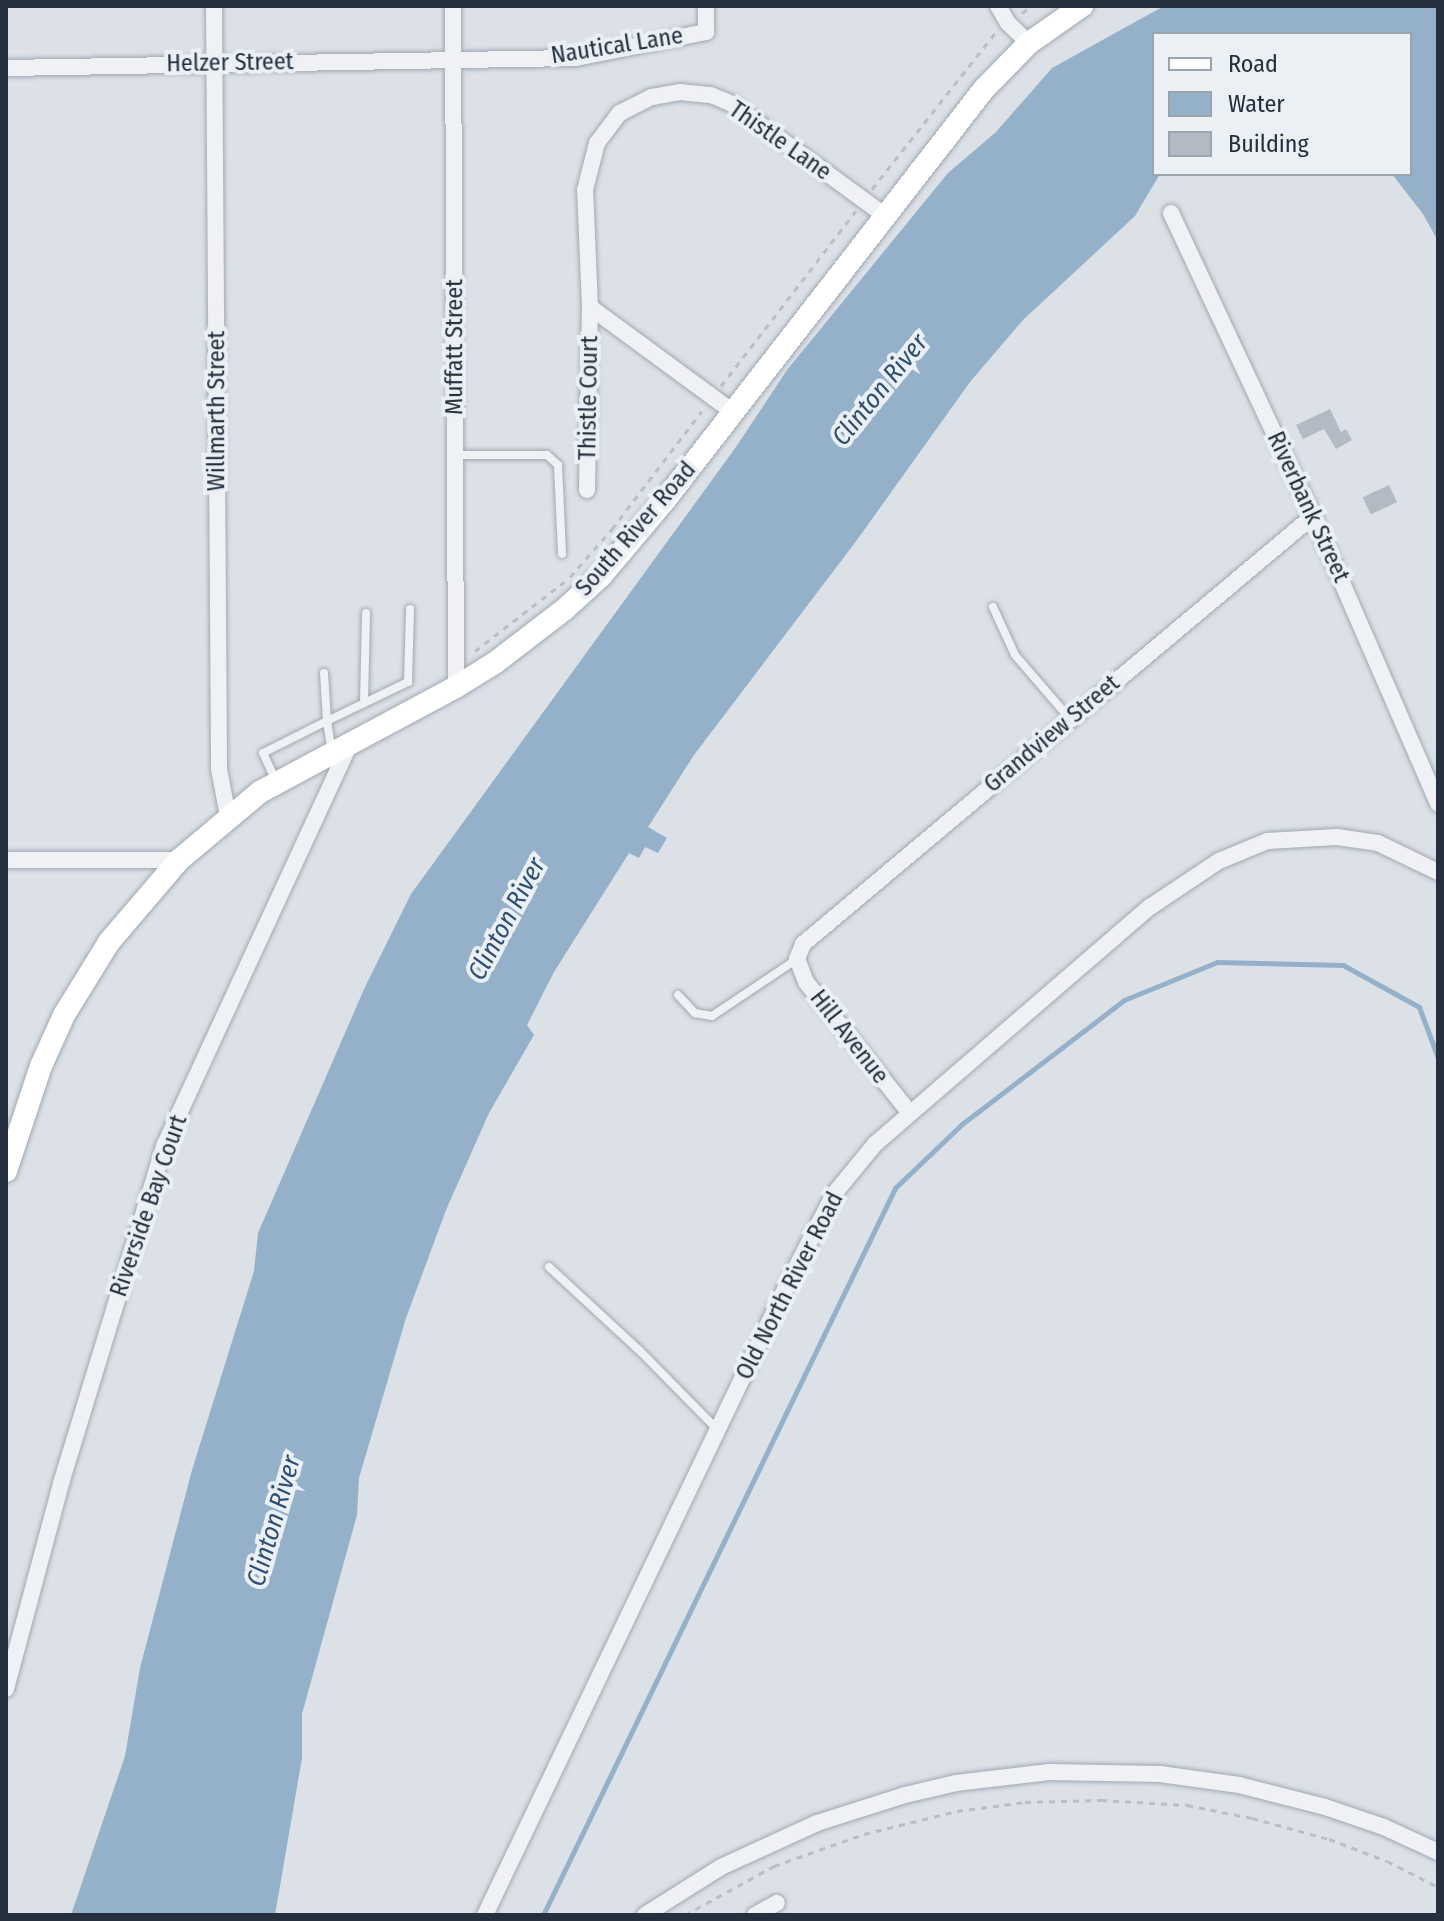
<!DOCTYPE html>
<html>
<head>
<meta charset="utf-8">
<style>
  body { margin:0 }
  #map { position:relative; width:1444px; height:1921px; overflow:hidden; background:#dce1e7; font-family:"Fira Sans Condensed",sans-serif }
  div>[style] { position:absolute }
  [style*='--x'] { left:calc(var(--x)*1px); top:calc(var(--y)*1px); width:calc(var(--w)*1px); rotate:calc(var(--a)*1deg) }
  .water>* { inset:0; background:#95b0c9 }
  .stream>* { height:5px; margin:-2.5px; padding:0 2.5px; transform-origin:2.5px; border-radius:2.5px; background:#95b0c9 }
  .building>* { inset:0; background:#b3bac4; transform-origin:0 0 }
  .path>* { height:3px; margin-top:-1.5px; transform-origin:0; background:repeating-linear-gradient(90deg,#babfc5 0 6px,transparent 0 12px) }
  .roads { filter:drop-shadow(0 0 2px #a1a8b1) drop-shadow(0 0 2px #a1a8b1) }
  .lane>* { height:8px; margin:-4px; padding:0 4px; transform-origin:4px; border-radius:4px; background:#eff1f5 }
  .street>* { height:16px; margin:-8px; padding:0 8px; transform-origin:8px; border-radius:8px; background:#eff1f5 }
  .secondary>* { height:22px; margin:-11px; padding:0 11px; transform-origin:11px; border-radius:11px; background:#fff }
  span { translate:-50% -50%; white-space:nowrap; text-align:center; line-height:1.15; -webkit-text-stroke:8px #ebf0f5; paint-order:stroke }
  .street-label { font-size:24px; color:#252f3e }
  .water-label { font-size:26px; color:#2e4f73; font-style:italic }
  .frame { position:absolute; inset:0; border:8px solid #252f3e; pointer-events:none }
  .legend { position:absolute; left:1152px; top:32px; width:260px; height:144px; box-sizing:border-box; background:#ebf0f5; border:2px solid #9ca3ac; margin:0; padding:10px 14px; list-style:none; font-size:24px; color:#252f3e }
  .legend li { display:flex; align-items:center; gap:16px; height:40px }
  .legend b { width:40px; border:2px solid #9ca3ac }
</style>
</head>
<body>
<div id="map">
  <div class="water">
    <i style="clip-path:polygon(1164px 6px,1438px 6px,1438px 241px,1423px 214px,1392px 174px,1410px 174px,1410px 34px,1154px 34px,1154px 174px,1160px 174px,1135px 216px,1023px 320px,970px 382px,857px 540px,694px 755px,648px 827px,667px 838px,658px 853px,645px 847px,639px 858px,629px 853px,554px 972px,527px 1025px,534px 1035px,489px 1113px,446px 1210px,406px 1318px,359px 1478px,357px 1515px,302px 1714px,302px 1758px,275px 1915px,71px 1915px,125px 1756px,140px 1668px,192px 1470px,254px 1271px,258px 1233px,365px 987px,411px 894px,736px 447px,787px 370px,948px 173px,996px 132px,1052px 68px)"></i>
  </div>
  <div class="stream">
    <i style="--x:543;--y:1915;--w:808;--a:-64.16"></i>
    <i style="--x:895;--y:1188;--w:93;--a:-43.7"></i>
    <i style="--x:962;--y:1124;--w:204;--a:-37.4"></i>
    <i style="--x:1124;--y:1000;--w:100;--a:-22.2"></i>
    <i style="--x:1217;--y:962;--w:126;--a:1.4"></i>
    <i style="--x:1343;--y:965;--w:87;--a:28.9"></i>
    <i style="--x:1419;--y:1007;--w:54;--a:69.6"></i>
  </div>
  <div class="building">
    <i style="clip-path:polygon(1330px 409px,1341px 432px,1346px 429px,1352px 440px,1336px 449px,1324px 429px,1303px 439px,1296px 425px)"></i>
    <i style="left:1389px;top:485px;width:19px;height:29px;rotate:65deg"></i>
  </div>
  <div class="path">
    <i style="--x:1022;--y:13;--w:12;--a:-35"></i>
    <i style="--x:872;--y:189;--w:200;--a:-51.7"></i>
    <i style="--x:721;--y:386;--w:221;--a:-52.4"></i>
    <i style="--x:570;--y:577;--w:64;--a:-48.8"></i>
    <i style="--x:612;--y:529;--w:148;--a:-52.7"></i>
    <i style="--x:475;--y:651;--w:113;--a:-37.8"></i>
    <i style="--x:685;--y:1915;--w:102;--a:-28.8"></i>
    <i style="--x:774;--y:1866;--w:96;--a:-19.6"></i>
    <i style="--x:864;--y:1834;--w:96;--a:-13.9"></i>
    <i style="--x:957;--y:1811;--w:69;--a:-7.5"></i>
    <i style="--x:1025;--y:1802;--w:76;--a:-1.5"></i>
    <i style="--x:1101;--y:1800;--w:86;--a:3.3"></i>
    <i style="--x:1187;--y:1805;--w:66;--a:11.3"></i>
    <i style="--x:1252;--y:1818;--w:80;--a:15.3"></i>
    <i style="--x:1329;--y:1839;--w:62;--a:20.8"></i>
    <i style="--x:1387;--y:1861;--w:57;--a:27"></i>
  </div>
  <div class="roads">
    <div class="lane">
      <i style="--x:456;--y:455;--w:91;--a:0"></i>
      <i style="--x:547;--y:455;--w:15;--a:42"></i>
      <i style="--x:558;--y:465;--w:89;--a:87.4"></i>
      <i style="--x:993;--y:607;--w:53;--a:65.4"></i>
      <i style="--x:1015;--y:655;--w:84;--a:49.3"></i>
      <i style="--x:324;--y:673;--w:48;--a:86.4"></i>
      <i style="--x:327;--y:721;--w:90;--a:-25.7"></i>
      <i style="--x:408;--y:682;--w:73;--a:-88.4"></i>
      <i style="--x:364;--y:703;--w:90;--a:-88.7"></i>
      <i style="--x:276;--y:781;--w:31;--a:-115"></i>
      <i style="--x:263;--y:753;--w:72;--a:-26.6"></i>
      <i style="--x:327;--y:721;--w:30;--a:81"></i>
      <i style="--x:678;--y:995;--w:25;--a:47"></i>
      <i style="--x:695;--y:1013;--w:17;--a:10"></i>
      <i style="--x:712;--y:1016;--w:102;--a:-33.8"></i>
      <i style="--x:549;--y:1267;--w:122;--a:42.7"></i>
      <i style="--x:639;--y:1350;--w:111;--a:45.4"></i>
    </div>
    <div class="street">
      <i style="--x:214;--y:6;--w:763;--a:89.62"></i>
      <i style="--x:219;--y:769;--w:48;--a:79.2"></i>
      <i style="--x:453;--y:6;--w:681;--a:89.75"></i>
      <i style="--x:998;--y:6;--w:20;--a:60"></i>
      <i style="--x:1008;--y:23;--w:29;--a:44"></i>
      <i style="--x:6;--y:68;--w:570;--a:-1.01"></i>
      <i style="--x:576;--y:58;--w:133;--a:-11.3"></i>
      <i style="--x:706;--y:32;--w:26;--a:-90"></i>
      <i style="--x:1171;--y:213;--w:335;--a:64.9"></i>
      <i style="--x:1313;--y:516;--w:314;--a:66.5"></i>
      <i style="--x:590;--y:307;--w:177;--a:36.3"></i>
      <i style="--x:587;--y:490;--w:183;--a:-89.1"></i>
      <i style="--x:590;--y:307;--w:117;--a:-92.4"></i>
      <i style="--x:585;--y:190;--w:49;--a:-75.7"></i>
      <i style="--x:597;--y:143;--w:38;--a:-53"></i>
      <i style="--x:620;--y:113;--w:36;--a:-27"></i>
      <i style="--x:652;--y:97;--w:28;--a:-10"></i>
      <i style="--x:680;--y:92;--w:31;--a:6"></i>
      <i style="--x:711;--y:95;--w:23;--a:23"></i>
      <i style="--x:732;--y:104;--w:188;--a:36.1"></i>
      <i style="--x:6;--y:860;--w:173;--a:0"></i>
      <i style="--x:909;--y:1112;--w:166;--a:-128.4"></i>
      <i style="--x:806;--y:982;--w:25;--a:-111"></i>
      <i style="--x:797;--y:959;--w:16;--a:-68"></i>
      <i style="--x:803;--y:944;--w:666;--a:-40"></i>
      <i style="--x:6;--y:1689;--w:216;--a:-75"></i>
      <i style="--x:62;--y:1480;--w:351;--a:-73"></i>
      <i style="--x:165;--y:1144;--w:442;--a:-65.2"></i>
      <i style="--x:485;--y:1915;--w:699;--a:-64.39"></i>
      <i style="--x:787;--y:1285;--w:102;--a:-62.7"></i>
      <i style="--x:834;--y:1194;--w:65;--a:-50.6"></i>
      <i style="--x:875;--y:1144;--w:363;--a:-40.8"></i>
      <i style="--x:1150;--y:907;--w:83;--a:-33.7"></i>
      <i style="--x:1219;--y:861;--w:52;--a:-22.6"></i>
      <i style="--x:1267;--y:841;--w:70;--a:-3.3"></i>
      <i style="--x:1337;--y:837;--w:41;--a:8.3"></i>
      <i style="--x:1378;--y:843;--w:67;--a:25.8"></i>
      <i style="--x:645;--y:1915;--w:90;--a:-32.3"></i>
      <i style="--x:721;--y:1867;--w:106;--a:-24.6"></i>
      <i style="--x:817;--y:1823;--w:92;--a:-17.7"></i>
      <i style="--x:905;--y:1795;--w:52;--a:-13.2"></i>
      <i style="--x:956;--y:1783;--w:94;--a:-6.7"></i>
      <i style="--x:1049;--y:1772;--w:111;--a:1"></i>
      <i style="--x:1160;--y:1774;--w:80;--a:7.9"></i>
      <i style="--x:1239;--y:1785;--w:89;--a:14.3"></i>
      <i style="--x:1325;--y:1807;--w:62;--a:18.7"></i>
      <i style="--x:1384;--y:1827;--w:60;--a:24.8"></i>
      <i style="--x:755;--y:1915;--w:25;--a:-29"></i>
    </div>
    <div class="secondary">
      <i style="--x:6;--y:1171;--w:111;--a:-71.6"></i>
      <i style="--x:41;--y:1066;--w:56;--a:-65.7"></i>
      <i style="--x:64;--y:1015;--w:86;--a:-58.3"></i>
      <i style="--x:109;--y:942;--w:108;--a:-49.5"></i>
      <i style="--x:179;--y:860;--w:106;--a:-40"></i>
      <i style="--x:260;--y:792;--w:222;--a:-28.2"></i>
      <i style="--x:456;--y:687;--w:47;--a:-32"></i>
      <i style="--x:496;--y:662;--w:87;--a:-37.5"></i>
      <i style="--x:565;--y:609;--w:49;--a:-42.5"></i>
      <i style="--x:601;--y:576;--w:99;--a:-49.9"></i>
      <i style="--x:665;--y:500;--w:520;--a:-52.18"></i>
      <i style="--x:984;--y:89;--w:64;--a:-45.6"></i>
      <i style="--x:1029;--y:43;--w:65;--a:-34.9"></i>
    </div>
  </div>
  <div class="street-label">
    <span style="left:617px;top:46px;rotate:-9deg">Nautical Lane</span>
    <span style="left:230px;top:63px;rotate:-1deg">Helzer Street</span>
    <span style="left:780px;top:141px;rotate:35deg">Thistle Lane</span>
    <span style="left:455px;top:347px;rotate:-90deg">Muffatt Street</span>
    <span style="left:589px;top:398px;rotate:-89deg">Thistle Court</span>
    <span style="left:217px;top:411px;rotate:-90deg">Willmarth Street</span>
    <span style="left:1308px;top:507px;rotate:65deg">Riverbank Street</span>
    <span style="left:636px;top:529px;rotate:-49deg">South River Road</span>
    <span style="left:1052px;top:734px;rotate:-40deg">Grandview Street</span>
    <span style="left:849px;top:1037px;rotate:52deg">Hill Avenue</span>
    <span style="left:149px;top:1206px;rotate:-71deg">Riverside Bay Court</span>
    <span style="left:790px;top:1286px;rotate:-63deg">Old North River Road</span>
  </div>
  <div class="water-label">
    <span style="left:880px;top:390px;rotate:-51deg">Clinton River</span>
    <span style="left:507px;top:919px;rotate:-62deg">Clinton River</span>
    <span style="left:274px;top:1521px;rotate:-74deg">Clinton River</span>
  </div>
  <div class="frame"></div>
  <ul class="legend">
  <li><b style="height:10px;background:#fff"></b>Road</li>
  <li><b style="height:22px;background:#95b0c9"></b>Water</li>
  <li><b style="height:22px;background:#b3bac4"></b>Building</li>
  </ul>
</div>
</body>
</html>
